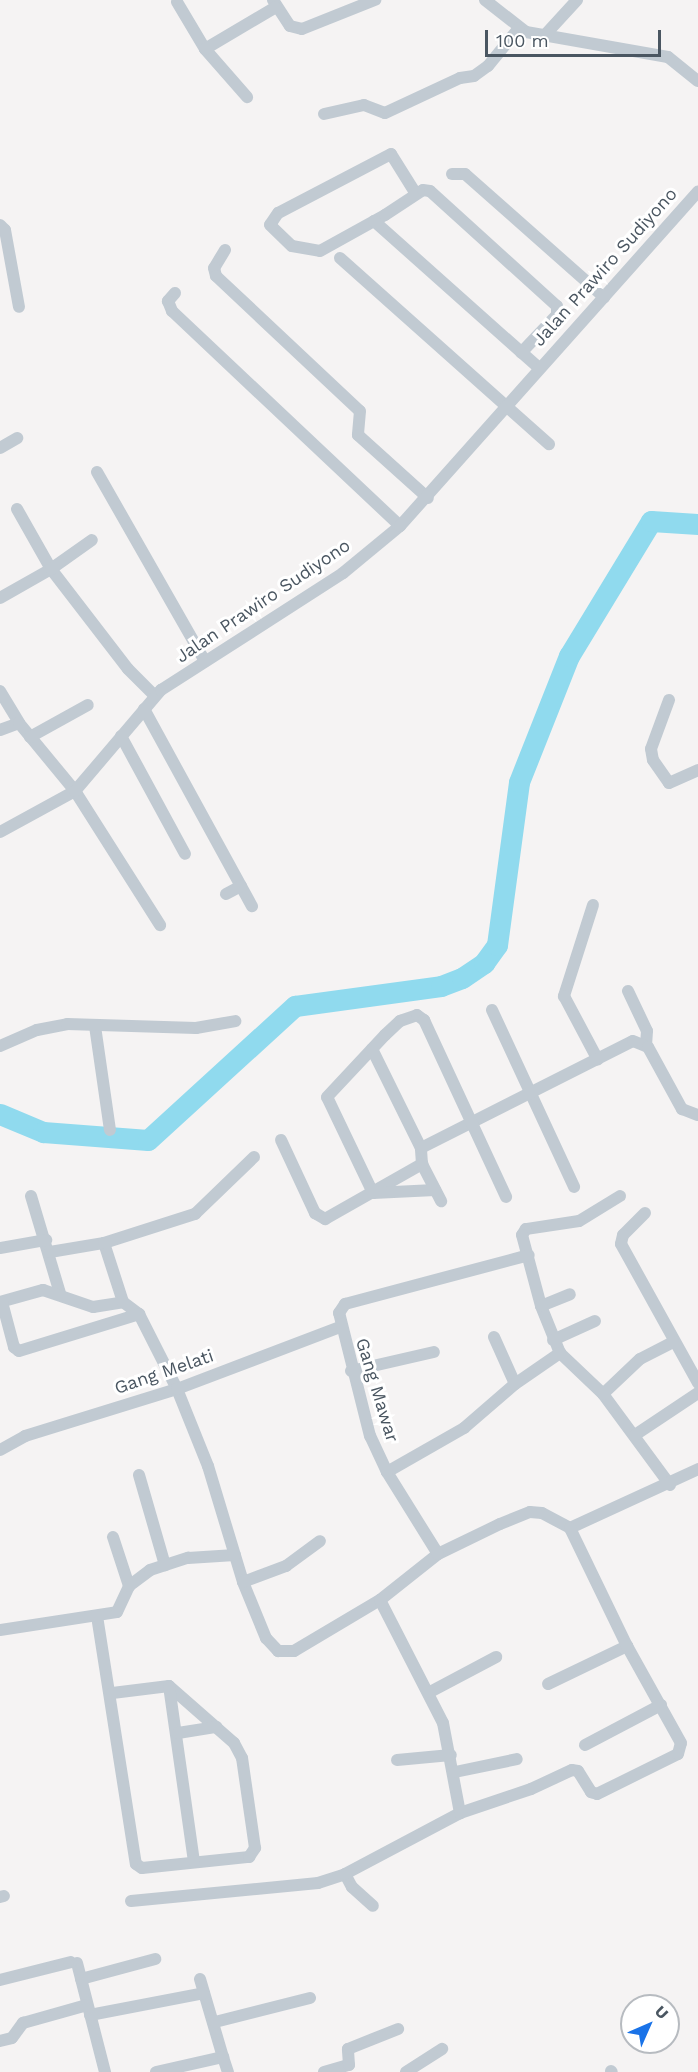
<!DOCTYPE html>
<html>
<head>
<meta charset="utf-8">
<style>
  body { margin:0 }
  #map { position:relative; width:698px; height:2072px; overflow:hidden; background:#f5f3f3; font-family:"Work Sans",sans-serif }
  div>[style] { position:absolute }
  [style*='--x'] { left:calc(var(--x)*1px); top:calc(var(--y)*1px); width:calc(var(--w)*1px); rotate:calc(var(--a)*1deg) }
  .river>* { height:21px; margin:-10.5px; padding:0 10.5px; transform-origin:10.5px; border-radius:10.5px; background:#90daee }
  .minor>* { height:12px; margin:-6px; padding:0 6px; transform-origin:6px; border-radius:6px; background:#c1cad2 }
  span { translate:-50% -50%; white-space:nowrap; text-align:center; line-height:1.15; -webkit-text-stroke:6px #fff; paint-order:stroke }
  .street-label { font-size:18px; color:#4a5661 }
  .north { position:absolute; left:620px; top:1994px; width:60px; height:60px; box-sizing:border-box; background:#fff; border:2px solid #b7bbc0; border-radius:50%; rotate:45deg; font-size:16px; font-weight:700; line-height:24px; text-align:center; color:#4a5661 }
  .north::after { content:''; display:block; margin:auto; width:21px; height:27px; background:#1a73e8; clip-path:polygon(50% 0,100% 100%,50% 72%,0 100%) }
  .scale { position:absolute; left:485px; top:30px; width:176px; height:27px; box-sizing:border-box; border:3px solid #4a5661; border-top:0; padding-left:8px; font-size:18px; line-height:21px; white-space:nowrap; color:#4a5661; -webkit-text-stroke:4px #fff; paint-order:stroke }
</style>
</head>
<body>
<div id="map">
  <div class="river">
    <i style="--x:0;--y:1114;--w:47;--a:22.7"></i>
    <i style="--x:43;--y:1132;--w:105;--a:4.4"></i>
    <i style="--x:148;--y:1140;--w:199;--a:-42.4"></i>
    <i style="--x:295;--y:1006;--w:147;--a:-7.8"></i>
    <i style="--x:441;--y:986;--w:22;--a:-21"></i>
    <i style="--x:462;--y:978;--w:27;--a:-34"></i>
    <i style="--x:484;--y:963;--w:22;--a:-54"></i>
    <i style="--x:497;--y:945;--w:164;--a:-82.3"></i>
    <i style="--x:519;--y:782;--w:136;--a:-68.4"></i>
    <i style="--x:569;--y:656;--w:158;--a:-58.7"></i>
    <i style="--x:651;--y:521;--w:47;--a:3.7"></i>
  </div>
  <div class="minor">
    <i style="--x:273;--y:0;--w:31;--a:57"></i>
    <i style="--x:290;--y:26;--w:12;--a:14"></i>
    <i style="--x:302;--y:29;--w:79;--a:-21.7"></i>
    <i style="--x:485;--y:0;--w:52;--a:38"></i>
    <i style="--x:526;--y:32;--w:144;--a:10"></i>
    <i style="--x:668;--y:57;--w:38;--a:39"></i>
    <i style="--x:177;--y:2;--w:55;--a:59.2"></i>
    <i style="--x:205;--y:49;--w:64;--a:48.8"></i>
    <i style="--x:544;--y:36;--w:49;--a:-47.5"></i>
    <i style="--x:205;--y:49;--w:82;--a:-30.6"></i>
    <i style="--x:324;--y:114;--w:41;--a:-12.7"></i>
    <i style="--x:364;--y:105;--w:22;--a:21"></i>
    <i style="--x:385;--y:113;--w:83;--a:-25"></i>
    <i style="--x:460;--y:78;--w:14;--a:-8"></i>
    <i style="--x:474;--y:76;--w:17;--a:-36"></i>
    <i style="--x:488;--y:66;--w:49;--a:-50.8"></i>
    <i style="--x:452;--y:174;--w:13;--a:0"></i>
    <i style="--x:465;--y:174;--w:186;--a:41.5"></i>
    <i style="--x:416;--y:194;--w:47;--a:-122"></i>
    <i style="--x:391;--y:154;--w:127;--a:152.4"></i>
    <i style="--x:278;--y:213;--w:14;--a:124"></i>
    <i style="--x:270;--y:225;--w:30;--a:44"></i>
    <i style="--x:292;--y:246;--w:28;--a:10"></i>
    <i style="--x:320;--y:251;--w:74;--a:-29"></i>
    <i style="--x:385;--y:215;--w:45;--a:-33.3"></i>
    <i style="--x:423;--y:190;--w:7;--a:8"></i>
    <i style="--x:430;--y:191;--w:171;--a:42.2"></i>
    <i style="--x:557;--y:306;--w:9;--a:90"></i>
    <i style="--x:557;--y:315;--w:52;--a:133.5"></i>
    <i style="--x:374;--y:221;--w:220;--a:41.7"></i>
    <i style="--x:0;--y:225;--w:7;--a:45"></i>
    <i style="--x:5;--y:230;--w:78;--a:79.7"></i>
    <i style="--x:225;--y:250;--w:21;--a:121"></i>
    <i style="--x:214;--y:268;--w:8;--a:76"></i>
    <i style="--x:216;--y:276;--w:197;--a:43.2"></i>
    <i style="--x:360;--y:411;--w:24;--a:95"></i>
    <i style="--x:358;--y:435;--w:94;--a:42"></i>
    <i style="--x:340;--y:258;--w:280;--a:41.7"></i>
    <i style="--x:175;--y:293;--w:11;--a:131"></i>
    <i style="--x:168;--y:301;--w:11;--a:68"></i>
    <i style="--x:172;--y:311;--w:313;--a:43.3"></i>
    <i style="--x:0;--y:448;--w:20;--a:-30"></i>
    <i style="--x:97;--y:472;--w:218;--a:60.3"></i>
    <i style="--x:17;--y:509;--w:69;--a:60.5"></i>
    <i style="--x:51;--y:569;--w:126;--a:52.4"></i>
    <i style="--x:128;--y:669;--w:38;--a:45"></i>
    <i style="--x:0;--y:598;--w:59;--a:-29.6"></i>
    <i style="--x:51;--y:569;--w:50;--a:-35.3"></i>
    <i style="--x:0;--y:691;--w:37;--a:59"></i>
    <i style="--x:669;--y:700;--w:52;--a:110.2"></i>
    <i style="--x:651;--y:749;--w:11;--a:80"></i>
    <i style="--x:653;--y:760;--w:28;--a:55"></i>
    <i style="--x:669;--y:783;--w:32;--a:-24"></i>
    <i style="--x:144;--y:709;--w:225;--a:61.3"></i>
    <i style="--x:0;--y:730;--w:20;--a:-20"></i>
    <i style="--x:19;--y:723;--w:88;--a:50.5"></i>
    <i style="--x:75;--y:791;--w:159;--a:57.6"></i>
    <i style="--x:121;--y:736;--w:134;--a:61.5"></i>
    <i style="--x:30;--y:737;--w:66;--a:-28.9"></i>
    <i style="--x:0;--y:832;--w:85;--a:-28.7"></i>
    <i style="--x:75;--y:791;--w:133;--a:-49.6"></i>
    <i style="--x:161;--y:690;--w:216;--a:-32.7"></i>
    <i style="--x:343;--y:573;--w:74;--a:-39.5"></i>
    <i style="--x:400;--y:526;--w:448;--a:-48.3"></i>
    <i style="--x:226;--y:894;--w:17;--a:-28"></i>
    <i style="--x:593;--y:905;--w:96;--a:107.7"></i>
    <i style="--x:564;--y:996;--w:72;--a:62"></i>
    <i style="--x:628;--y:991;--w:44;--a:64.6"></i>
    <i style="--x:647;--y:1031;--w:13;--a:94"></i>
    <i style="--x:492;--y:1010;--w:195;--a:65.1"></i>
    <i style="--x:95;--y:1026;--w:105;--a:81.8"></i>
    <i style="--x:0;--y:1046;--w:40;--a:-23.4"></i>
    <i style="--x:37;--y:1030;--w:31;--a:-11"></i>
    <i style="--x:67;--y:1024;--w:129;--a:1.8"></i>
    <i style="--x:196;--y:1028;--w:40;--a:-10"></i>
    <i style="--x:372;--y:1049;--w:110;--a:63.7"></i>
    <i style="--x:281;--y:1140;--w:81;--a:65"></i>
    <i style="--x:315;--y:1213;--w:12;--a:31"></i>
    <i style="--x:325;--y:1219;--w:112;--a:-29.6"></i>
    <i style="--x:422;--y:1164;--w:16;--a:-94"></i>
    <i style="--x:421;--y:1148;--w:237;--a:-26.8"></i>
    <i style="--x:633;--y:1041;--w:16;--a:22"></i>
    <i style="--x:648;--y:1047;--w:71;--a:61.3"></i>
    <i style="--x:682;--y:1109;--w:17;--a:21"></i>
    <i style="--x:422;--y:1164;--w:42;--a:62.8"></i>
    <i style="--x:435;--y:1190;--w:62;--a:177.2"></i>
    <i style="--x:373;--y:1193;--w:106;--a:-115.6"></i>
    <i style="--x:327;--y:1097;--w:85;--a:-46.9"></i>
    <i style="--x:385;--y:1035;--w:21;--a:-43"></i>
    <i style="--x:400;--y:1021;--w:18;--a:-19"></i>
    <i style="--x:417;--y:1015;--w:9;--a:36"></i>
    <i style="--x:424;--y:1020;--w:195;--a:65.1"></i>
    <i style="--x:31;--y:1196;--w:101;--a:73.4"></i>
    <i style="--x:620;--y:1196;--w:48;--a:148.6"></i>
    <i style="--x:579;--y:1221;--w:54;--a:171.4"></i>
    <i style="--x:526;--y:1229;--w:7;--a:124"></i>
    <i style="--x:522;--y:1235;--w:73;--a:75"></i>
    <i style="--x:541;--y:1306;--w:51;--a:68"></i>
    <i style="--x:560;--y:1353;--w:59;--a:43.6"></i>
    <i style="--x:603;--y:1394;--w:113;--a:53.6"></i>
    <i style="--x:645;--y:1213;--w:31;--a:135"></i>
    <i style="--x:623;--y:1235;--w:9;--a:103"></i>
    <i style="--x:621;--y:1244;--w:159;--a:61"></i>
    <i style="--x:104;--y:1243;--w:62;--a:72.1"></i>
    <i style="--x:0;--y:1248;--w:47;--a:-9.9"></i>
    <i style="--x:50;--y:1252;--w:55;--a:-9.5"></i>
    <i style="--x:104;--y:1243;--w:96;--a:-17.7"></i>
    <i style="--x:195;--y:1214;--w:82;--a:-44"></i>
    <i style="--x:0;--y:1302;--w:45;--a:-15.6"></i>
    <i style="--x:43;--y:1290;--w:53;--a:18.8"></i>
    <i style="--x:93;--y:1307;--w:30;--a:-9"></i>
    <i style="--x:123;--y:1302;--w:20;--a:37"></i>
    <i style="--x:139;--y:1314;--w:84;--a:63.1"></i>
    <i style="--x:177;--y:1389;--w:83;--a:68.1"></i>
    <i style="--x:208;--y:1466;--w:121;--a:73.2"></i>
    <i style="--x:243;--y:1582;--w:61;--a:67.7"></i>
    <i style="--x:266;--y:1638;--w:18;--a:47"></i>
    <i style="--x:278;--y:1651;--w:16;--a:0"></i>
    <i style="--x:294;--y:1651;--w:100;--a:-30.7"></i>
    <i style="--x:380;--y:1600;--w:74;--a:-38.4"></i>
    <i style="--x:438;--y:1554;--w:69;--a:-25.8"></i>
    <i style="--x:500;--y:1524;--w:32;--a:-22"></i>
    <i style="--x:530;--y:1512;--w:12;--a:5"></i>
    <i style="--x:542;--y:1513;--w:32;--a:28"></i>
    <i style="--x:570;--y:1528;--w:141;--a:-24.7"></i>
    <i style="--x:2;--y:1302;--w:47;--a:75.1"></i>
    <i style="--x:14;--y:1347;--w:6;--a:39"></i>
    <i style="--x:19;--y:1351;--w:126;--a:-17.1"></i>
    <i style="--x:541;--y:1306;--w:31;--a:-22"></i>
    <i style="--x:494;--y:1337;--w:51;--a:65.9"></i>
    <i style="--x:553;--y:1340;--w:46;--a:-24.3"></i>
    <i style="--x:351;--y:1371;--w:85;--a:-12.9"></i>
    <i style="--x:603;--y:1394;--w:51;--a:-43.4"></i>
    <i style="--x:640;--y:1359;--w:37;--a:-27"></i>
    <i style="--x:635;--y:1435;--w:76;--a:-33.7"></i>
    <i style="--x:0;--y:1450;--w:29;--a:-29"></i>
    <i style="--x:25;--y:1436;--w:159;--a:-17.2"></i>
    <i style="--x:177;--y:1389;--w:174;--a:-20.8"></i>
    <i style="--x:387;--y:1472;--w:89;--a:-29.7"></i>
    <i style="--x:464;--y:1428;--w:67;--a:-40.8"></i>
    <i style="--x:515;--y:1384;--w:55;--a:-34.6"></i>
    <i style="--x:139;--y:1475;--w:94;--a:73.9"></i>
    <i style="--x:113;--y:1537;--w:52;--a:71.9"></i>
    <i style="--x:438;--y:1554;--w:97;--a:-121.9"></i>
    <i style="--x:387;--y:1472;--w:40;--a:-115"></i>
    <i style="--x:370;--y:1436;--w:127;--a:-104.1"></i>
    <i style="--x:339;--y:1313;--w:11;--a:-56"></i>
    <i style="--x:345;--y:1304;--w:190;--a:-14.9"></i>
    <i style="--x:243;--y:1582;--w:46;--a:-20.4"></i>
    <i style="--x:286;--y:1566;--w:42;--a:-36.3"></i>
    <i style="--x:380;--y:1600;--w:138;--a:62.9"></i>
    <i style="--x:443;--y:1723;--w:92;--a:79.3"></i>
    <i style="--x:97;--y:1616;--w:251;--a:81.1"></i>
    <i style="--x:136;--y:1864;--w:7;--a:34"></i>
    <i style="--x:142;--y:1868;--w:108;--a:-5.9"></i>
    <i style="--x:249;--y:1857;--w:11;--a:-56"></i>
    <i style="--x:255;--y:1848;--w:91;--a:-98.2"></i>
    <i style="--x:242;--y:1758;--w:17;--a:-118"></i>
    <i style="--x:234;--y:1743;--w:86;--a:-138.8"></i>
    <i style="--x:169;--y:1686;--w:57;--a:173"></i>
    <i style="--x:0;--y:1630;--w:118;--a:-8.7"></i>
    <i style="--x:117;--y:1612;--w:29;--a:-65"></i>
    <i style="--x:129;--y:1586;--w:26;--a:-37"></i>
    <i style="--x:150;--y:1570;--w:40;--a:-18"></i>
    <i style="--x:188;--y:1558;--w:47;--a:-3.7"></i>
    <i style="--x:548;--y:1684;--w:88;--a:-25.7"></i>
    <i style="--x:169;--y:1686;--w:177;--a:81.9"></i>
    <i style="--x:430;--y:1692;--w:75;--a:-27.9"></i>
    <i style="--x:178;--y:1733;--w:39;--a:-9"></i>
    <i style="--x:585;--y:1745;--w:86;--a:-27.8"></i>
    <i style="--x:397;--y:1760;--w:54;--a:-5.3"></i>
    <i style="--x:455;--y:1772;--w:63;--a:-11.8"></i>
    <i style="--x:345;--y:1874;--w:15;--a:62"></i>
    <i style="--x:352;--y:1887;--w:28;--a:42"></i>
    <i style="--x:0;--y:1897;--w:4;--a:-14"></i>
    <i style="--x:131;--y:1901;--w:188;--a:-5.5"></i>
    <i style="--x:318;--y:1883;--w:28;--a:-18"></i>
    <i style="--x:345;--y:1874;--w:130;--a:-27.9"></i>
    <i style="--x:460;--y:1813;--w:75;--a:-18.7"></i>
    <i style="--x:531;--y:1789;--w:45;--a:-24.9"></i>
    <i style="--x:572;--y:1770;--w:6;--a:9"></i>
    <i style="--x:578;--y:1771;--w:25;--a:58"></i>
    <i style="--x:591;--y:1792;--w:6;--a:18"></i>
    <i style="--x:597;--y:1794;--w:90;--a:-26.3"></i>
    <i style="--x:678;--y:1754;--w:11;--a:-75"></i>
    <i style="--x:681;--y:1743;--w:111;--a:-119.1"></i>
    <i style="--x:627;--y:1646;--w:131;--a:-115.8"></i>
    <i style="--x:77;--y:1963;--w:113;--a:75.6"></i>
    <i style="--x:81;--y:1979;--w:77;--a:-15.1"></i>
    <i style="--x:200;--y:1979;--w:81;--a:73.6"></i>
    <i style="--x:0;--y:1980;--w:73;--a:-14.2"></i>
    <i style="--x:90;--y:2015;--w:116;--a:-10.9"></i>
    <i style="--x:215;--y:2022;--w:98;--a:-14.2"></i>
    <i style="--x:0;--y:2041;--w:12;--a:-14"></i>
    <i style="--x:12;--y:2038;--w:19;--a:-54"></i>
    <i style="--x:23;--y:2023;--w:66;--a:-15.7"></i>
    <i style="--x:611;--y:2071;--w:1;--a:45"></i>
    <i style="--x:156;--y:2072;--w:69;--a:-12.6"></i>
    <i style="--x:223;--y:2057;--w:16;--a:72"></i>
    <i style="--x:324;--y:2072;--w:26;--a:-16"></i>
    <i style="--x:349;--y:2065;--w:16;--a:-94"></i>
    <i style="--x:348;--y:2049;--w:54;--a:-21.8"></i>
    <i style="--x:406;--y:2072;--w:43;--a:-32.6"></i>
  </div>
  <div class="street-label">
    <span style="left:605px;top:267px;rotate:-48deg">Jalan Prawiro Sudiyono</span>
    <span style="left:263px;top:601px;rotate:-34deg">Jalan Prawiro Sudiyono</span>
    <span style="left:164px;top:1372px;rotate:-19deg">Gang Melati</span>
    <span style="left:377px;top:1390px;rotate:73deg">Gang Mawar</span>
  </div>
  <div class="north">U</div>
  <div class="scale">100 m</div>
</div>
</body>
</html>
